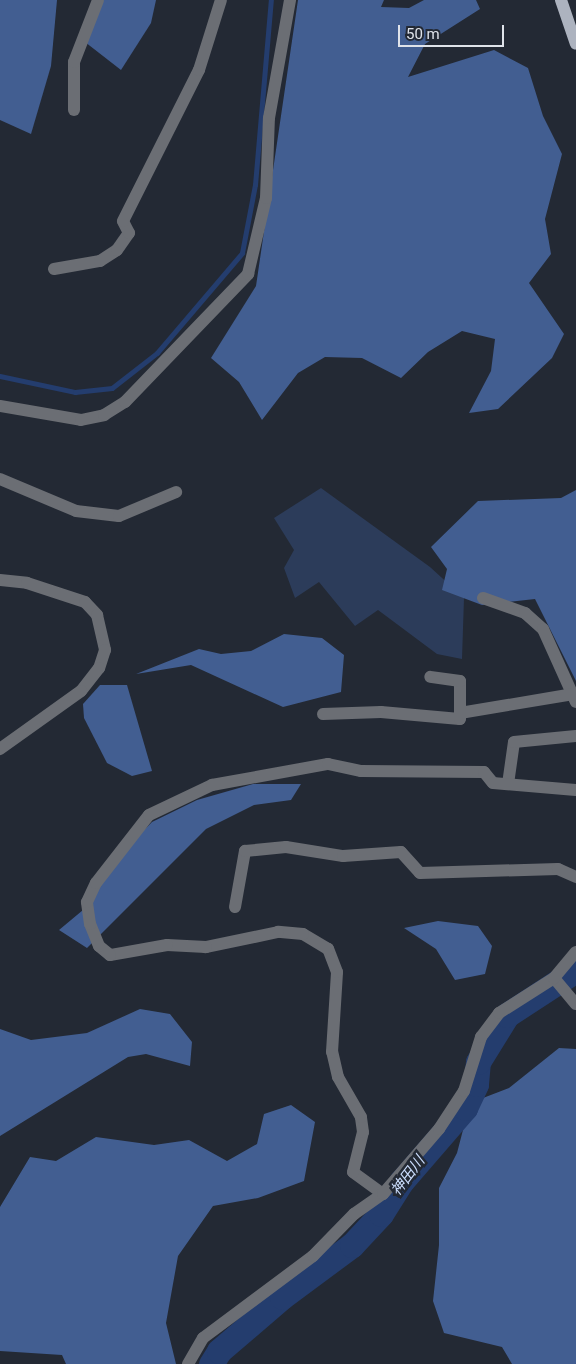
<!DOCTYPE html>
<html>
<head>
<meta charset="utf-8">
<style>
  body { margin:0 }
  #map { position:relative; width:576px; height:1364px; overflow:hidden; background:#232934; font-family:Roboto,"Noto Sans JP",sans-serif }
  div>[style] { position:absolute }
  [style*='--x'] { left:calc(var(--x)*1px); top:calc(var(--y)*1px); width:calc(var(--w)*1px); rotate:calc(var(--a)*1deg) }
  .green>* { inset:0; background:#2c3c5a }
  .forest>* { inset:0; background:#425e91 }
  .stream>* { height:4.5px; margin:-2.25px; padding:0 2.25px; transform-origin:2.25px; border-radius:2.25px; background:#243d6e }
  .river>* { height:25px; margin:-12.5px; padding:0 12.5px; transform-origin:12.5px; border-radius:12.5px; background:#243d6e }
  .minor>* { height:12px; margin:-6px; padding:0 6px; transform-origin:6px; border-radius:6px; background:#6b6e74 }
  .major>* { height:12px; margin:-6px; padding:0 6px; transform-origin:6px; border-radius:6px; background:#adb3bf }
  span { translate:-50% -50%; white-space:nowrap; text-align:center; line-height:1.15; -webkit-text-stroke:5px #232934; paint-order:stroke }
  .water-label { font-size:15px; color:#c9dbfa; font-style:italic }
  .scale { position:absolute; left:398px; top:25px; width:106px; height:22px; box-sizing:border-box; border:2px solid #dfe3ea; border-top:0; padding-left:6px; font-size:15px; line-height:18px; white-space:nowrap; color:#dfe3ea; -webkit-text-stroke:4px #232934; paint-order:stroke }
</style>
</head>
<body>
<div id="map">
  <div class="green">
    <i style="clip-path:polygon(321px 488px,430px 567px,464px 598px,462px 659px,437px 654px,378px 610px,355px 626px,319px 582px,295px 598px,284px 568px,294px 550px,274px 518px)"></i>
  </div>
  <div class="forest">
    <i style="clip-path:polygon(0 0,57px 0,51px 66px,31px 134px,0 120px)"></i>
    <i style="clip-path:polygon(99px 0,156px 0,151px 23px,121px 70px,85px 42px)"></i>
    <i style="clip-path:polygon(298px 0,384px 0,381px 7px,409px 8px,424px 0,476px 0,480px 9px,425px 44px,408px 77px,494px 50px,528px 68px,543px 116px,562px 154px,545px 219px,551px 254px,529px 283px,564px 334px,552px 358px,498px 409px,469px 413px,491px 371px,495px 339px,462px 331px,428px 352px,401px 378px,362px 358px,325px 357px,298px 373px,262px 420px,239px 382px,211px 358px,256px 286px)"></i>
    <i style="clip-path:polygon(576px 490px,576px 681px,535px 599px,482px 605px,442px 590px,447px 569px,431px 547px,478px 501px,561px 498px)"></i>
    <i style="clip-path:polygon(284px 634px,322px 638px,344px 655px,341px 692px,283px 707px,191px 665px,136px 674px,199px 649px,221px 654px,251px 651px)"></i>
    <i style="clip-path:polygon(100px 685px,127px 685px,152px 771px,132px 776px,107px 763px,84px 718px,83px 704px)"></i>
    <i style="clip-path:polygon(253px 784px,301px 784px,291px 800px,254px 805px,206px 829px,87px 948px,59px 930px,89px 905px,119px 856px,152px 822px,197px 800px)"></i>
    <i style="clip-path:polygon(438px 921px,478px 926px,492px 946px,485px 974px,455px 980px,436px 949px,404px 928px)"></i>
    <i style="clip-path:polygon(140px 1009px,170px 1014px,192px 1042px,190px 1066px,146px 1054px,128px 1057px,0 1136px,0 1029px,31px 1040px,87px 1033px)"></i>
    <i style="clip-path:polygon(559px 1048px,576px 1049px,576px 1364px,512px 1364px,502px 1347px,444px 1333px,433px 1301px,439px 1245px,439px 1188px,457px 1153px,470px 1103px,509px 1088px)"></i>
    <i style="clip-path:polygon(291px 1105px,315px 1122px,304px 1181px,258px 1198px,213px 1206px,178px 1256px,166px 1323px,176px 1364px,66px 1364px,62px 1355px,0 1351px,0 1207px,30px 1157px,56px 1161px,96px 1137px,154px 1145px,189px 1140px,227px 1161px,257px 1144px,264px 1114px)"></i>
  </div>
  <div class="stream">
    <i style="--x:0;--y:376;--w:77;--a:12"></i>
    <i style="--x:75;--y:392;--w:37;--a:-6"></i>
    <i style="--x:112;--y:388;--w:57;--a:-37.9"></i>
    <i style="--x:157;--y:353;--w:131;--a:-49.6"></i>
    <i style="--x:242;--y:253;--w:69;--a:-79.2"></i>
    <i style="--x:255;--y:185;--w:186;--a:-85.1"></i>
  </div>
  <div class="river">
    <i style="--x:211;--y:1364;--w:15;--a:-58"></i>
    <i style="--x:219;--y:1351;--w:83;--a:-40.6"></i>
    <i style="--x:282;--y:1297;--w:87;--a:-36.6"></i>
    <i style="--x:352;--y:1245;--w:42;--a:-46.9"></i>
    <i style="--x:381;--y:1214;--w:38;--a:-58"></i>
    <i style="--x:401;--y:1182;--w:98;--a:-49.1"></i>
    <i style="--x:465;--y:1108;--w:26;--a:-65"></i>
    <i style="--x:476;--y:1084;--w:22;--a:-85"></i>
    <i style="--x:478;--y:1062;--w:55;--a:-58.3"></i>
    <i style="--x:507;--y:1015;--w:82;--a:-33.1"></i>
  </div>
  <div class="minor">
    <i style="--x:74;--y:110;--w:48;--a:-90"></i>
    <i style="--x:74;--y:62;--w:66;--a:-68.8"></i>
    <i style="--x:54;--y:269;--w:47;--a:-9.9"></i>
    <i style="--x:100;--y:261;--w:20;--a:-33"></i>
    <i style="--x:117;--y:250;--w:21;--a:-55"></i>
    <i style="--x:129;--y:233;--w:13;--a:-117"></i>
    <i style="--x:123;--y:221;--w:169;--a:-63.3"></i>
    <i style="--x:199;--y:70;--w:73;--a:-72.6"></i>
    <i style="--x:0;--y:406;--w:82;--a:9.8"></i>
    <i style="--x:81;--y:420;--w:24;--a:-12"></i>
    <i style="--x:104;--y:415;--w:25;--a:-32"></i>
    <i style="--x:125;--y:402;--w:178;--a:-46.1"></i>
    <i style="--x:248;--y:274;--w:78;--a:-76.7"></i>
    <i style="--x:266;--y:198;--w:80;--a:-87.9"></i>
    <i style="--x:269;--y:118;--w:120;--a:-79.9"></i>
    <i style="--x:0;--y:479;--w:82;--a:22.8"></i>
    <i style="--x:76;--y:511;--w:43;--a:6.6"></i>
    <i style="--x:119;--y:516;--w:62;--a:-22.8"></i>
    <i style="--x:0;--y:580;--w:27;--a:6"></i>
    <i style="--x:27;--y:583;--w:61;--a:18.1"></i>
    <i style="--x:85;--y:602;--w:18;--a:47"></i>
    <i style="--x:97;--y:615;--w:36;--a:77"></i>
    <i style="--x:105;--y:650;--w:19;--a:108"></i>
    <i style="--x:99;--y:668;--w:29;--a:128"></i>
    <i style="--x:81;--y:691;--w:100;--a:144.4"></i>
    <i style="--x:483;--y:598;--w:45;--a:19.7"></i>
    <i style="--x:525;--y:613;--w:24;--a:42"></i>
    <i style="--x:543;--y:629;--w:80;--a:65.7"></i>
    <i style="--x:460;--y:713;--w:115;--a:-9.5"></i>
    <i style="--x:323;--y:714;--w:58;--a:-2"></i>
    <i style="--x:381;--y:712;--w:79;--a:5.1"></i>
    <i style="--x:460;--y:719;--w:38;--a:-90"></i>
    <i style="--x:460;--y:681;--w:30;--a:-172"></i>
    <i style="--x:508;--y:784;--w:42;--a:-81.9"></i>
    <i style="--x:514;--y:742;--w:62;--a:-5.5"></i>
    <i style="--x:235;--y:907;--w:57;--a:-79.9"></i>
    <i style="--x:245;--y:851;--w:41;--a:-5.6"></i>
    <i style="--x:286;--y:847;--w:58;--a:9"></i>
    <i style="--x:343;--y:856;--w:58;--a:-3.9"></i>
    <i style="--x:401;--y:852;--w:28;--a:48"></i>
    <i style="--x:420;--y:873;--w:138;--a:-1.7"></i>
    <i style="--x:558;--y:869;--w:20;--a:24"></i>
    <i style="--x:554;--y:978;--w:34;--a:50"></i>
    <i style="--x:383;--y:1194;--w:37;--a:-144"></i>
    <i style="--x:353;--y:1172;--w:41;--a:-76"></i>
    <i style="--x:363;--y:1132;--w:15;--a:-98"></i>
    <i style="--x:361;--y:1117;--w:46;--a:-119.9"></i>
    <i style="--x:338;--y:1077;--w:26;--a:-103"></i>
    <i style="--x:332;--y:1052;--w:80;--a:-86.4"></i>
    <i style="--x:337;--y:972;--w:25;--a:-111"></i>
    <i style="--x:328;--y:949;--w:29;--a:-149"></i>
    <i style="--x:303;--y:934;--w:25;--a:-175"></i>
    <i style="--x:278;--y:932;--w:74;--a:168.2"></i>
    <i style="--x:206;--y:947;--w:39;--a:-177"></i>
    <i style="--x:167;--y:945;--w:58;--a:170"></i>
    <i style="--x:110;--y:955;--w:14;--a:-141"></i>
    <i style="--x:99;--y:946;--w:24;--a:-112"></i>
    <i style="--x:90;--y:924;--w:22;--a:-98"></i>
    <i style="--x:87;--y:902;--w:21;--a:-65"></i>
    <i style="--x:96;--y:883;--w:86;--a:-52.1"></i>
    <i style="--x:149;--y:815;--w:70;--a:-25.5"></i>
    <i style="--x:212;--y:785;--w:118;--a:-10.3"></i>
    <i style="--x:328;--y:764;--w:34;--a:12"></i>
    <i style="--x:361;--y:771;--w:123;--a:0.5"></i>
    <i style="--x:484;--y:772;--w:14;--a:51"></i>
    <i style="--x:493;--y:783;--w:83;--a:4.8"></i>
    <i style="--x:188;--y:1364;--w:30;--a:-60"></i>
    <i style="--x:203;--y:1338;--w:137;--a:-36.7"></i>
    <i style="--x:313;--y:1256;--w:59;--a:-45.7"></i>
    <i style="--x:354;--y:1214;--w:35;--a:-35"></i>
    <i style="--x:383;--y:1194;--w:86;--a:-49.3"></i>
    <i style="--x:439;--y:1129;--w:45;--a:-56.7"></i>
    <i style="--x:464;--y:1091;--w:57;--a:-72.5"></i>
    <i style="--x:481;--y:1037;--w:30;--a:-53"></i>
    <i style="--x:499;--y:1013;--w:65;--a:-32.5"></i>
    <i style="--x:554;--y:978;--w:34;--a:-50"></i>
  </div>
  <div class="major">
    <i style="--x:561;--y:0;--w:46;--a:71.2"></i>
  </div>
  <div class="water-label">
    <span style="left:408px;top:1176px;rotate:-53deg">神田川</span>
  </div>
  <div class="scale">50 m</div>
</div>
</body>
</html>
